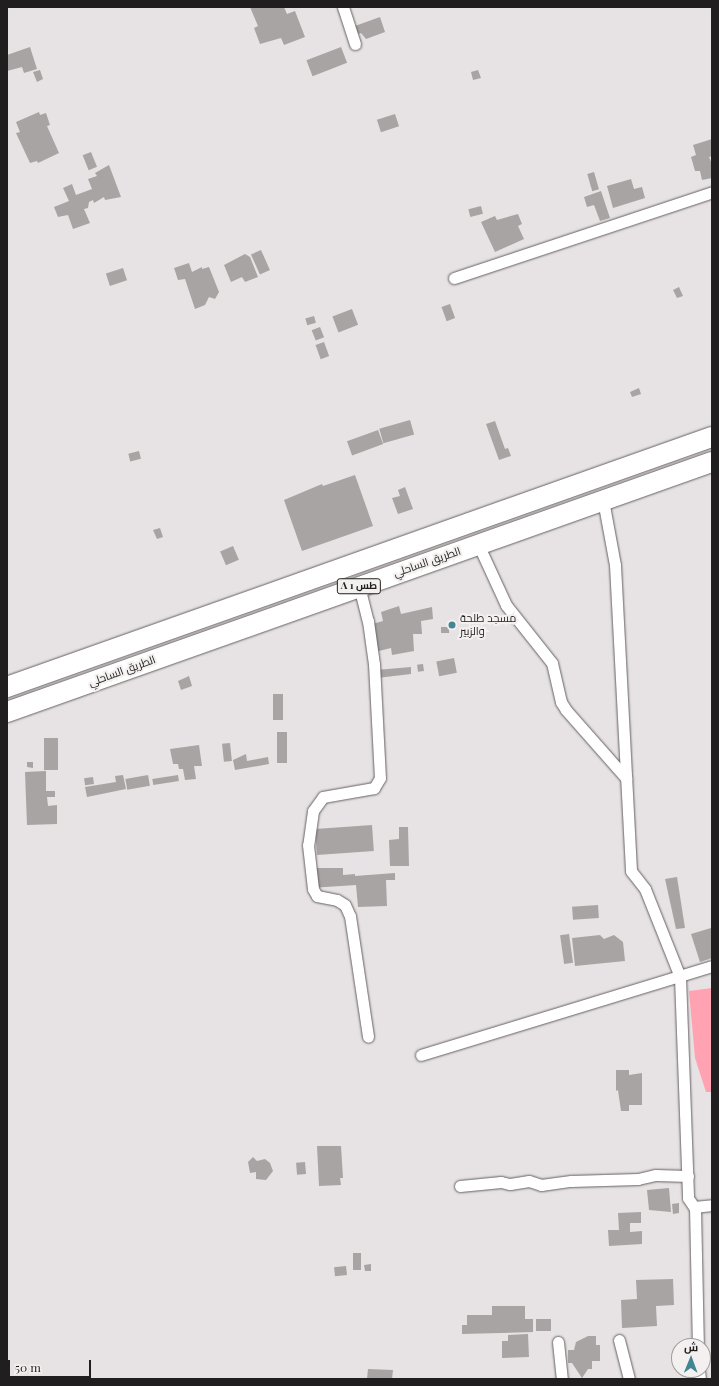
<!DOCTYPE html>
<html>
<head>
<meta charset="utf-8">
<style>
  body { margin:0 }
  #map { position:relative; width:719px; height:1386px; overflow:hidden; background:#e7e2e3; font-family:"Playfair Display",Cairo,serif }
  div>[style] { position:absolute }
  [style*='--x'] { left:calc(var(--x)*1px); top:calc(var(--y)*1px); width:calc(var(--w)*1px); rotate:calc(var(--a)*1deg) }
  .green>* { inset:0; background:#ffa3b3 }
  .building>* { inset:0; background:#a8a4a4; transform-origin:0 0 }
  .roads { filter:drop-shadow(0 0 1px #656162) drop-shadow(0 0 1px #656162) }
  .street>* { height:11px; margin:-5.5px; padding:0 5.5px; transform-origin:5.5px; border-radius:5.5px; background:#fff }
  .highway>* { height:20px; margin:-10px; padding:0 10px; transform-origin:10px; border-radius:10px; background:#fff }
  .dots>* { width:11px; height:11px; translate:-50% -50%; box-sizing:border-box; border:2px solid #f4f0f0; border-radius:50% }
  span { translate:-50% -50%; white-space:nowrap; text-align:center; line-height:1.15; -webkit-text-stroke:4px #f4f0f0; paint-order:stroke }
  .shield-label span { padding:1px 3px; background:#f4f0f0; border:1px solid; border-radius:3px; -webkit-text-stroke-width:0 }
  .shield-label { font-size:10px; color:#201e1e; font-weight:700 }
  .street-label { font-size:11px; color:#201e1e }
  .poi-label { font-size:11px; color:#201e1e }
  .left { translate:0 -50%; text-align:left }
  .frame { position:absolute; inset:0; border:8px solid #201e1e; pointer-events:none }
  .north { position:absolute; left:671px; top:1338px; width:40px; height:40px; box-sizing:border-box; background:#f4f0f0; border:1px solid #9f9c9c; border-radius:50%; rotate:1deg; font-size:11px; font-weight:700; line-height:16px; text-align:center; color:#201e1e }
  .north::after { content:''; display:block; margin:auto; width:14px; height:18px; background:#428694; clip-path:polygon(50% 0,100% 100%,50% 72%,0 100%) }
  .scale { position:absolute; left:8px; top:1360px; width:83px; height:18px; box-sizing:border-box; border:2px solid #201e1e; border-top:0; padding-left:5px; font-size:12px; line-height:14px; white-space:nowrap; color:#201e1e; -webkit-text-stroke:3px #f4f0f0; paint-order:stroke }
</style>
</head>
<body>
<div id="map">
  <div class="green">
    <i style="clip-path:polygon(712px 988px,712px 1092px,706px 1092px,695px 1058px,689px 991px)"></i>
  </div>
  <div class="building">
    <i style="clip-path:polygon(250px 7px,284px 7px,287px 14px,295px 11px,305px 37px,284px 45px,281px 38px,260px 44px,254px 28px,258px 26px)"></i>
    <i style="clip-path:polygon(380px 17px,385px 32px,366px 39px,361px 33px,358px 34px,355px 26px)"></i>
    <i style="clip-path:polygon(30px 47px,37px 69px,24px 73px,22px 67px,7px 71px,7px 55px)"></i>
    <i style="left:341px;top:47px;width:17px;height:37px;rotate:69deg"></i>
    <i style="clip-path:polygon(40px 70px,43px 79px,37px 82px,33px 72px)"></i>
    <i style="clip-path:polygon(478px 70px,481px 78px,473px 80px,471px 72px)"></i>
    <i style="clip-path:polygon(39px 112px,40px 115px,46px 113px,50px 125px,47px 126px,59px 153px,38px 163px,37px 161px,30px 163px,16px 133px,20px 132px,16px 122px)"></i>
    <i style="left:395px;top:114px;width:13px;height:19px;rotate:72deg"></i>
    <i style="clip-path:polygon(712px 139px,712px 156px,709px 157px,712px 164px,712px 178px,702px 180px,700px 171px,695px 171px,691px 157px,696px 155px,693px 145px)"></i>
    <i style="left:91px;top:152px;width:16px;height:9px;rotate:68deg"></i>
    <i style="clip-path:polygon(109px 165px,121px 197px,105px 200px,104px 197px,94px 203px,93px 200px,89px 202px,88px 208px,84px 209px,90px 223px,73px 229px,68px 215px,58px 217px,54px 207px,69px 201px,63px 188px,72px 184px,76px 195px,92px 189px,88px 179px,97px 176px,95px 173px)"></i>
    <i style="left:594px;top:172px;width:18px;height:7px;rotate:74deg"></i>
    <i style="clip-path:polygon(631px 179px,634px 189px,642px 187px,645px 198px,613px 208px,607px 186px)"></i>
    <i style="clip-path:polygon(601px 191px,610px 218px,600px 221px,594px 205px,587px 207px,584px 197px)"></i>
    <i style="left:481px;top:206px;width:8px;height:13px;rotate:76deg"></i>
    <i style="clip-path:polygon(518px 214px,522px 224px,518px 226px,524px 239px,495px 252px,481px 222px,495px 216px,497px 220px)"></i>
    <i style="left:261px;top:250px;width:22px;height:11px;rotate:66deg"></i>
    <i style="clip-path:polygon(245px 254px,250px 257px,258px 277px,245px 282px,242px 277px,231px 282px,224px 265px)"></i>
    <i style="clip-path:polygon(189px 263px,192px 272px,202px 267px,202px 269px,209px 267px,219px 292px,215px 299px,209px 297px,205px 305px,195px 309px,185px 279px,178px 280px,174px 268px)"></i>
    <i style="left:123px;top:268px;width:13px;height:18px;rotate:72deg"></i>
    <i style="clip-path:polygon(679px 287px,683px 296px,677px 298px,673px 290px)"></i>
    <i style="left:450px;top:304px;width:15px;height:9px;rotate:70deg"></i>
    <i style="left:352px;top:309px;width:17px;height:21px;rotate:69deg"></i>
    <i style="left:314px;top:316px;width:7px;height:9px;rotate:74deg"></i>
    <i style="left:320px;top:327px;width:11px;height:9px;rotate:68deg"></i>
    <i style="left:324px;top:342px;width:15px;height:9px;rotate:70deg"></i>
    <i style="clip-path:polygon(639px 388px,641px 394px,632px 397px,630px 392px)"></i>
    <i style="left:410px;top:420px;width:15px;height:32px;rotate:74deg"></i>
    <i style="clip-path:polygon(495px 421px,505px 449px,508px 448px,511px 456px,499px 460px,486px 424px)"></i>
    <i style="left:378px;top:430px;width:15px;height:33px;rotate:70deg"></i>
    <i style="left:139px;top:451px;width:8px;height:11px;rotate:76deg"></i>
    <i style="clip-path:polygon(355px 475px,373px 526px,302px 551px,284px 500px,322px 484px,323px 486px)"></i>
    <i style="clip-path:polygon(405px 487px,413px 509px,398px 514px,392px 498px,400px 496px,398px 490px)"></i>
    <i style="clip-path:polygon(160px 528px,163px 537px,157px 539px,153px 530px)"></i>
    <i style="left:233px;top:546px;width:15px;height:14px;rotate:67deg"></i>
    <i style="clip-path:polygon(399px 606px,401px 614px,432px 607px,433px 619px,421px 621px,422px 634px,413px 634px,414px 651px,392px 655px,391px 648px,371px 653px,365px 626px,383px 621px,381px 612px)"></i>
    <i style="left:441px;top:627px;width:8px;height:6px"></i>
    <i style="left:454px;top:658px;width:15px;height:18px;rotate:79deg"></i>
    <i style="left:423px;top:664px;width:7px;height:6px;rotate:82deg"></i>
    <i style="clip-path:polygon(411px 667px,411px 674px,377px 678px,376px 670px)"></i>
    <i style="clip-path:polygon(189px 676px,192px 686px,181px 690px,178px 681px)"></i>
    <i style="left:273px;top:694px;width:10px;height:26px"></i>
    <i style="left:277px;top:732px;width:10px;height:31px"></i>
    <i style="left:44px;top:738px;width:14px;height:32px"></i>
    <i style="left:230px;top:743px;width:18px;height:8px;rotate:84deg"></i>
    <i style="clip-path:polygon(199px 745px,202px 766px,194px 766px,196px 779px,185px 780px,183px 769px,179px 769px,178px 764px,173px 764px,170px 749px)"></i>
    <i style="clip-path:polygon(246px 754px,247px 761px,268px 757px,269px 764px,235px 770px,233px 760px)"></i>
    <i style="clip-path:polygon(27px 762px,33px 762px,33px 768px,27px 767px)"></i>
    <i style="clip-path:polygon(46px 771px,46px 791px,55px 791px,55px 797px,47px 797px,48px 806px,57px 805px,57px 824px,27px 825px,25px 772px)"></i>
    <i style="clip-path:polygon(123px 775px,126px 789px,87px 797px,85px 787px,116px 782px,115px 776px)"></i>
    <i style="left:148px;top:775px;width:11px;height:23px;rotate:80deg"></i>
    <i style="left:178px;top:775px;width:6px;height:26px;rotate:81deg"></i>
    <i style="left:93px;top:777px;width:7px;height:9px;rotate:82deg"></i>
    <i style="left:372px;top:825px;width:26px;height:57px;rotate:86deg"></i>
    <i style="clip-path:polygon(399px 827px,408px 827px,409px 866px,390px 866px,389px 840px,399px 839px)"></i>
    <i style="clip-path:polygon(313px 868px,343px 868px,343px 875px,355px 874px,355px 876px,395px 873px,395px 880px,386px 880px,387px 906px,358px 907px,356px 885px,310px 888px)"></i>
    <i style="clip-path:polygon(677px 877px,685px 928px,676px 929px,665px 879px)"></i>
    <i style="left:598px;top:905px;width:13px;height:26px;rotate:86deg"></i>
    <i style="clip-path:polygon(711px 928px,712px 958px,700px 962px,691px 934px)"></i>
    <i style="left:569px;top:934px;width:29px;height:9px;rotate:82deg"></i>
    <i style="clip-path:polygon(600px 935px,604px 939px,614px 935px,623px 942px,625px 961px,575px 966px,572px 938px)"></i>
    <i style="clip-path:polygon(616px 1070px,629px 1070px,629px 1075px,642px 1073px,642px 1105px,629px 1105px,629px 1111px,621px 1111px,618px 1090px,616px 1091px)"></i>
    <i style="clip-path:polygon(317px 1146px,341px 1146px,343px 1178px,340px 1178px,341px 1185px,319px 1186px)"></i>
    <i style="clip-path:polygon(253px 1157px,257px 1161px,265px 1159px,270px 1163px,273px 1171px,266px 1180px,256px 1179px,256px 1172px,250px 1173px,248px 1162px)"></i>
    <i style="left:305px;top:1162px;width:12px;height:9px;rotate:85deg"></i>
    <i style="clip-path:polygon(669px 1188px,671px 1212px,649px 1210px,647px 1190px)"></i>
    <i style="clip-path:polygon(679px 1203px,679px 1213px,673px 1214px,672px 1204px)"></i>
    <i style="clip-path:polygon(641px 1212px,641px 1223px,630px 1223px,630px 1232px,642px 1231px,642px 1244px,609px 1246px,608px 1230px,619px 1230px,618px 1213px)"></i>
    <i style="left:353px;top:1253px;width:8px;height:17px"></i>
    <i style="clip-path:polygon(371px 1264px,371px 1271px,365px 1271px,364px 1265px)"></i>
    <i style="left:346px;top:1266px;width:9px;height:12px;rotate:84deg"></i>
    <i style="clip-path:polygon(673px 1279px,674px 1305px,656px 1306px,657px 1326px,622px 1328px,621px 1300px,637px 1299px,636px 1280px)"></i>
    <i style="clip-path:polygon(492px 1306px,525px 1306px,525px 1319px,533px 1319px,533px 1332px,462px 1334px,462px 1325px,467px 1325px,467px 1315px,492px 1315px)"></i>
    <i style="left:536px;top:1319px;width:15px;height:12px"></i>
    <i style="clip-path:polygon(528px 1334px,529px 1357px,502px 1358px,502px 1341px,508px 1341px,508px 1335px)"></i>
    <i style="clip-path:polygon(588px 1336px,596px 1336px,596px 1345px,600px 1345px,600px 1361px,592px 1361px,592px 1369px,588px 1369px,582px 1378px,572px 1363px,568px 1363px,568px 1350px,574px 1350px,576px 1342px)"></i>
    <i style="clip-path:polygon(368px 1369px,393px 1370px,392px 1379px,367px 1379px)"></i>
  </div>
  <div class="roads">
    <div class="street">
      <i style="--x:343;--y:7;--w:39;--a:72"></i>
      <i style="--x:454;--y:278;--w:272;--a:-18.4"></i>
      <i style="--x:603;--y:500;--w:66;--a:79.5"></i>
      <i style="--x:615;--y:565;--w:306;--a:87"></i>
      <i style="--x:631;--y:871;--w:23;--a:52"></i>
      <i style="--x:645;--y:889;--w:95;--a:68.3"></i>
      <i style="--x:680;--y:977;--w:221;--a:87.9"></i>
      <i style="--x:688;--y:1198;--w:11;--a:56"></i>
      <i style="--x:694;--y:1207;--w:18;--a:-6"></i>
      <i style="--x:478;--y:544;--w:67;--a:65.3"></i>
      <i style="--x:506;--y:605;--w:74;--a:51.6"></i>
      <i style="--x:552;--y:663;--w:40;--a:77"></i>
      <i style="--x:561;--y:702;--w:9;--a:58"></i>
      <i style="--x:566;--y:710;--w:91;--a:48.6"></i>
      <i style="--x:359;--y:586;--w:36;--a:76"></i>
      <i style="--x:368;--y:621;--w:43;--a:82.1"></i>
      <i style="--x:374;--y:664;--w:114;--a:87"></i>
      <i style="--x:380;--y:778;--w:12;--a:121"></i>
      <i style="--x:374;--y:788;--w:52;--a:170"></i>
      <i style="--x:323;--y:797;--w:17;--a:126"></i>
      <i style="--x:313;--y:811;--w:34;--a:98"></i>
      <i style="--x:308;--y:845;--w:44;--a:83.5"></i>
      <i style="--x:313;--y:889;--w:8;--a:60"></i>
      <i style="--x:317;--y:896;--w:20;--a:11"></i>
      <i style="--x:337;--y:900;--w:9;--a:32"></i>
      <i style="--x:345;--y:905;--w:12;--a:66"></i>
      <i style="--x:350;--y:916;--w:122;--a:81.5"></i>
      <i style="--x:421;--y:1055;--w:304;--a:-17"></i>
      <i style="--x:460;--y:1186;--w:41;--a:-5.6"></i>
      <i style="--x:501;--y:1182;--w:9;--a:13"></i>
      <i style="--x:510;--y:1184;--w:19;--a:-9"></i>
      <i style="--x:529;--y:1181;--w:13;--a:18"></i>
      <i style="--x:541;--y:1185;--w:30;--a:-8"></i>
      <i style="--x:571;--y:1181;--w:67;--a:-1.7"></i>
      <i style="--x:638;--y:1179;--w:18;--a:-13"></i>
      <i style="--x:656;--y:1175;--w:32;--a:2"></i>
      <i style="--x:695;--y:1207;--w:139;--a:88.8"></i>
      <i style="--x:619;--y:1340;--w:40;--a:75.6"></i>
      <i style="--x:558;--y:1342;--w:37;--a:84"></i>
      <i style="--x:699;--y:1370;--w:9;--a:84"></i>
    </div>
    <div class="highway">
      <i style="--x:7;--y:687;--w:748;--a:-19.53"></i>
      <i style="--x:7;--y:712;--w:748;--a:-19.53"></i>
    </div>
  </div>
  <div class="dots">
    <i style="left:452px;top:625px;background:#428694"></i>
  </div>
  <div class="shield-label">
    <span style="left:359px;top:586px">A 1 طس</span>
  </div>
  <div class="street-label">
    <span style="left:427px;top:562px;rotate:-19deg">الطريق الساحلي</span>
    <span style="left:122px;top:671px;rotate:-20deg">الطريق الساحلي</span>
  </div>
  <div class="poi-label">
    <span class="left" style="left:460px;top:625px">مسجد طلحة<br>والزبير</span>
  </div>
  <div class="frame"></div>
  <div class="north">ش</div>
  <div class="scale">50 m</div>
</div>
</body>
</html>
